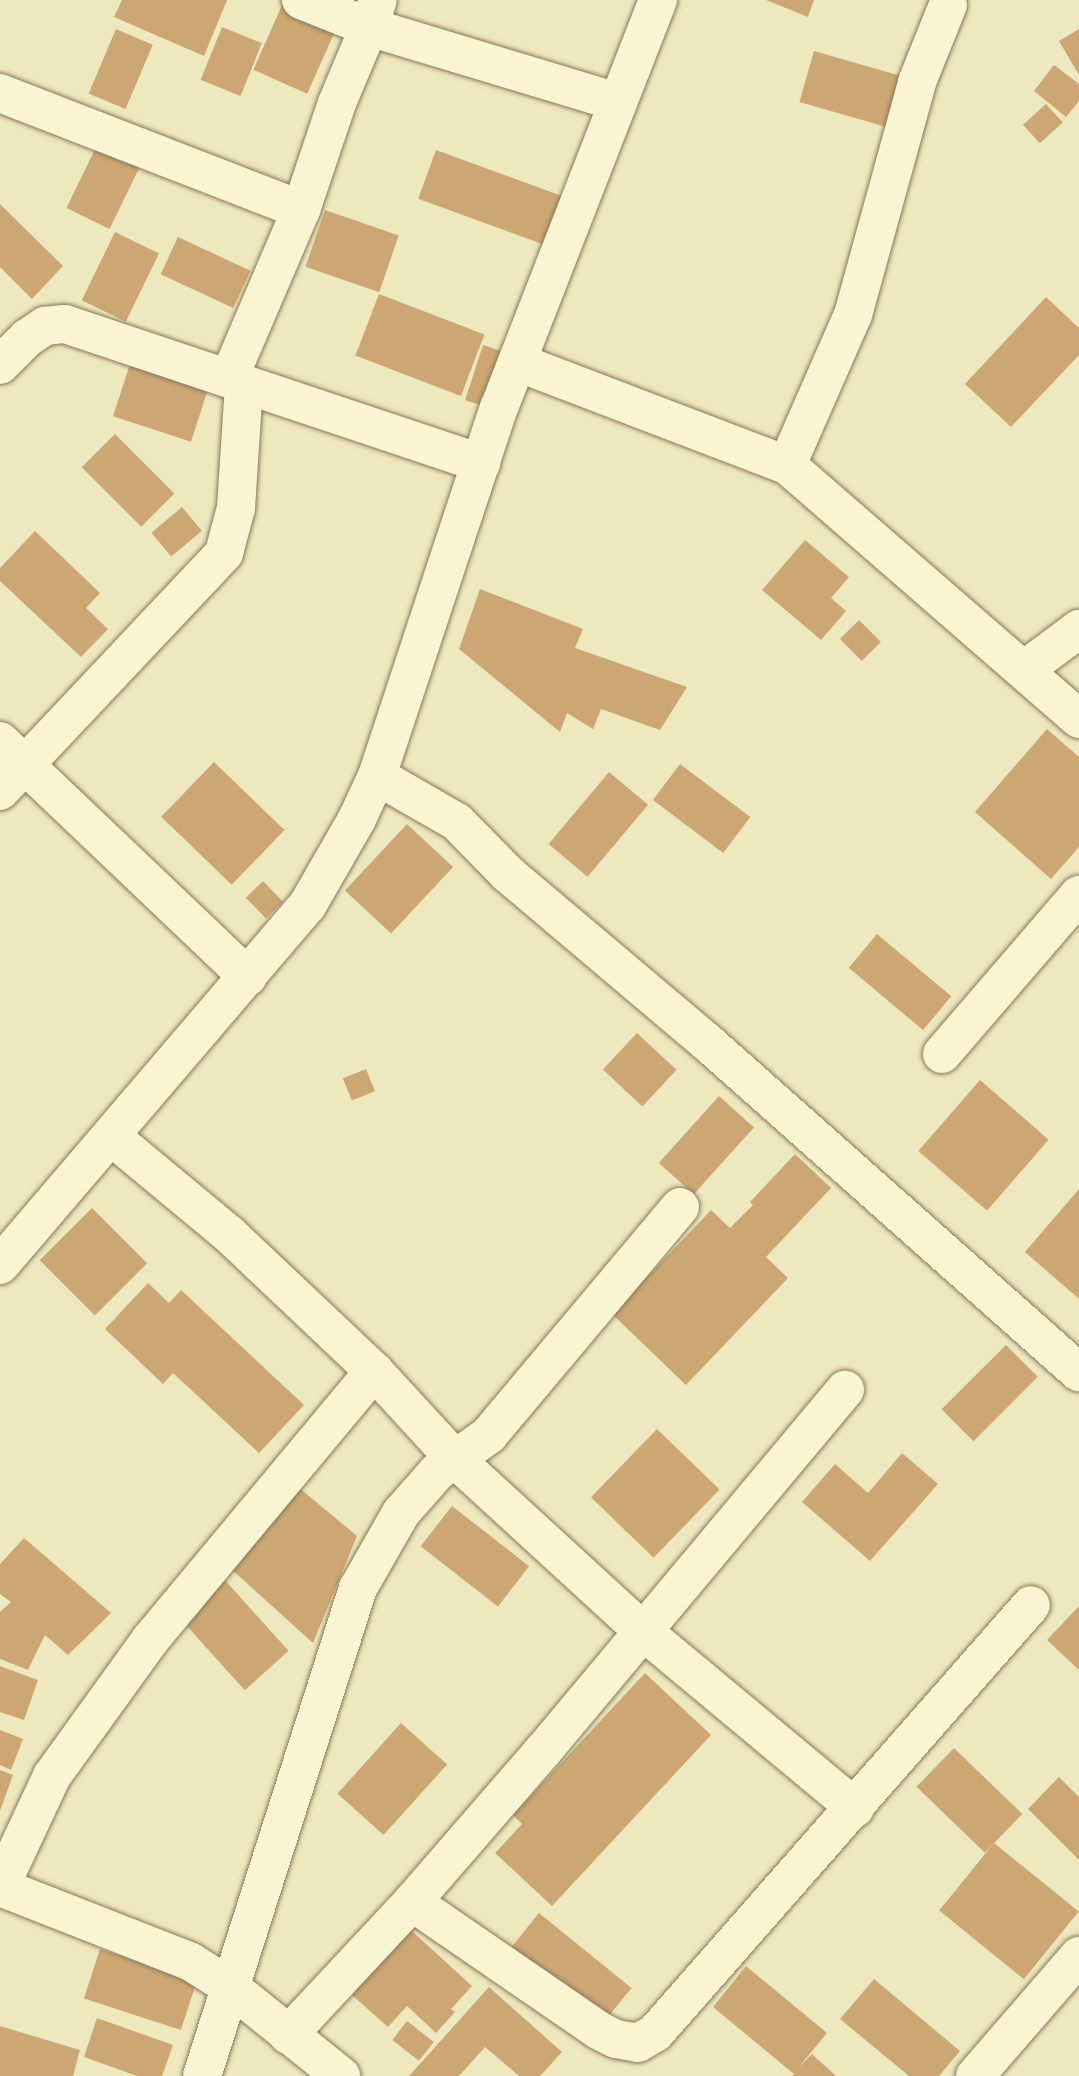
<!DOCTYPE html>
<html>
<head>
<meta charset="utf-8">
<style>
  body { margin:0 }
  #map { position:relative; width:1079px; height:2076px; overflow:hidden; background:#eee8be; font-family:"Playfair Display",serif }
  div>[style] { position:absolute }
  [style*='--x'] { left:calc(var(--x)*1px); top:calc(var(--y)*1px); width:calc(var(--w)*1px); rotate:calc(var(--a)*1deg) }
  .building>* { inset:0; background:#cda773; transform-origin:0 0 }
  .roads { filter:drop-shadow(0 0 2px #877857) drop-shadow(0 0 2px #877857) }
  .minor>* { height:38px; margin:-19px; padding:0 19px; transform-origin:19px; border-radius:19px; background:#f9f4d2 }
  span { translate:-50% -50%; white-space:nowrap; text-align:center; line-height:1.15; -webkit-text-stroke:5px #f6f1ce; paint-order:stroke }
</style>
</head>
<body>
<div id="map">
  <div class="building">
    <i style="clip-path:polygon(122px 0,227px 0,204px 56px,114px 17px)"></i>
    <i style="clip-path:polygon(766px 0,814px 0,808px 17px)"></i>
    <i style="left:283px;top:3px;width:59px;height:73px;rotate:24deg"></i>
    <i style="left:222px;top:27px;width:43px;height:57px;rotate:22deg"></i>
    <i style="left:116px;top:29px;width:40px;height:70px;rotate:23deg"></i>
    <i style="clip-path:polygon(1079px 29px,1079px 75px,1059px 41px)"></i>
    <i style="left:814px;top:51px;width:97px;height:53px;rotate:16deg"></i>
    <i style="clip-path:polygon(1054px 65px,1079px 84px,1079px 101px,1066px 117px,1034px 91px)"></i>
    <i style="left:1046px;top:104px;width:25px;height:31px;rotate:48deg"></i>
    <i style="left:101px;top:137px;width:48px;height:79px;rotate:26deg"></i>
    <i style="left:436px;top:150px;width:140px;height:52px;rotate:20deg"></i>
    <i style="clip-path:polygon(0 204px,63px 266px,32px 299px,0 267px)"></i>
    <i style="left:325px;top:210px;width:78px;height:60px;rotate:19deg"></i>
    <i style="left:115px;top:232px;width:49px;height:76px;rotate:26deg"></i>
    <i style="left:178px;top:237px;width:80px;height:41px;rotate:25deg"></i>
    <i style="left:379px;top:294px;width:113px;height:66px;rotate:21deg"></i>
    <i style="clip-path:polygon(1046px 297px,1079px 328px,1079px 355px,1011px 427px,965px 384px)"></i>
    <i style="left:483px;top:345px;width:20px;height:58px;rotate:18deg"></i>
    <i style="left:130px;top:364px;width:82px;height:55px;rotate:18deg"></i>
    <i style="left:115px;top:434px;width:84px;height:47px;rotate:45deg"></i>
    <i style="left:182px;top:507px;width:31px;height:40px;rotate:50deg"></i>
    <i style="clip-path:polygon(35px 531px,100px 593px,86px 608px,108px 629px,81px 657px,0 581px,0 568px)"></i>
    <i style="clip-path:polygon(805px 540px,849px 577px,831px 598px,846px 611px,821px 640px,762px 590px)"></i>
    <i style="clip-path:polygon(480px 589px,583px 629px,575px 648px,687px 687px,660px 730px,601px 709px,593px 729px,567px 713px,560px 732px,459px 649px)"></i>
    <i style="left:859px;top:620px;width:31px;height:27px;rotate:45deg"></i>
    <i style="clip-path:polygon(1047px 729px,1079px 757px,1079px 847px,1051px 879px,975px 812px)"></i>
    <i style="left:214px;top:762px;width:98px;height:76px;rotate:44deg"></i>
    <i style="left:680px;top:764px;width:88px;height:45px;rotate:37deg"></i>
    <i style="left:609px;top:772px;width:51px;height:94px;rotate:40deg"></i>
    <i style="left:407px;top:824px;width:63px;height:91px;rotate:43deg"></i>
    <i style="left:263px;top:881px;width:29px;height:24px;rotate:46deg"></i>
    <i style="left:877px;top:934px;width:97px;height:44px;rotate:40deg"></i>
    <i style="left:637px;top:1033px;width:54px;height:50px;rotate:43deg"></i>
    <i style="left:366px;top:1069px;width:24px;height:25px;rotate:68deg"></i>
    <i style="left:980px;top:1080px;width:91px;height:94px;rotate:41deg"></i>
    <i style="left:719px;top:1096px;width:47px;height:90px;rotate:42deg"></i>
    <i style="clip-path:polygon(795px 1154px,831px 1188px,766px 1257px,788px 1278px,686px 1385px,612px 1314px,711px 1210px,730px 1228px,753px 1205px,750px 1202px)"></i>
    <i style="clip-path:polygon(1079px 1189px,1079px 1299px,1025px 1252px)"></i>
    <i style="left:92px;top:1208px;width:78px;height:74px;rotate:45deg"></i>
    <i style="clip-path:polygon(148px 1283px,169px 1303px,181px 1290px,304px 1405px,259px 1453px,173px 1373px,163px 1384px,105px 1329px)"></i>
    <i style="left:1006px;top:1345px;width:45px;height:91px;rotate:45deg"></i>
    <i style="left:657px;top:1429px;width:87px;height:95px;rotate:44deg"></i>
    <i style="clip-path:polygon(902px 1453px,938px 1484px,870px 1561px,802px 1502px,835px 1464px,868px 1493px)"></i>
    <i style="clip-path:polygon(298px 1487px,357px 1536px,313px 1643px,230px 1568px)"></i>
    <i style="left:452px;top:1506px;width:98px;height:51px;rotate:38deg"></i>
    <i style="clip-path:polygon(24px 1538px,111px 1613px,68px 1655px,45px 1635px,28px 1670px,0 1659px,0 1612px,11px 1602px,0 1594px,0 1564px)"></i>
    <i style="left:223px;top:1578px;width:98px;height:59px;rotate:48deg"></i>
    <i style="clip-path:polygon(1079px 1606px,1079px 1670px,1047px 1640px)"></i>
    <i style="clip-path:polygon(0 1666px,38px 1680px,24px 1720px,0 1712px)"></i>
    <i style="clip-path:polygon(645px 1673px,711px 1735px,552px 1906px,495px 1853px,522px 1824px,513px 1815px)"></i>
    <i style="left:401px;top:1723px;width:62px;height:95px;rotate:42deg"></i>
    <i style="clip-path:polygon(0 1730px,23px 1739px,11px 1770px,0 1765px)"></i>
    <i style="left:954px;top:1748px;width:95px;height:54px;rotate:44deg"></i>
    <i style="clip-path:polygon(0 1770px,13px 1775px,0 1811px)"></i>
    <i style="clip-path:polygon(1059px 1777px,1079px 1797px,1079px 1860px,1028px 1809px)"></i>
    <i style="left:994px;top:1843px;width:109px;height:87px;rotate:39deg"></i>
    <i style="left:539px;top:1913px;width:119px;height:43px;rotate:39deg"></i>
    <i style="clip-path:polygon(402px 1922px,472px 1986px,451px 2009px,455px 2012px,436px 2033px,407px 2006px,388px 2027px,344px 1988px)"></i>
    <i style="left:100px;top:1949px;width:102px;height:52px;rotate:18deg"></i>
    <i style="clip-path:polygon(746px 1966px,827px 2033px,799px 2067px,812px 2054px,836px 2076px,792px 2076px,794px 2074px,713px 2007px)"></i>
    <i style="clip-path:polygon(874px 1979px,960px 2051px,939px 2076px,909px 2076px,840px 2019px)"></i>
    <i style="clip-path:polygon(489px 1987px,562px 2052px,540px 2076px,519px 2076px,485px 2047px,459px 2076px,409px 2076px)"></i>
    <i style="clip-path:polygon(97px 2018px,173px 2045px,162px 2076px,137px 2076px,84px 2057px)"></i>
    <i style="left:407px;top:2021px;width:34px;height:24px;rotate:38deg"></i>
    <i style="clip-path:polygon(0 2026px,80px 2050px,73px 2076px,0 2076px)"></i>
  </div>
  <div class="roads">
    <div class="minor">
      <i style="--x:301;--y:0;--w:73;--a:21.7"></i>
      <i style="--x:369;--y:27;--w:28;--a:-72"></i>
      <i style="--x:0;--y:93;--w:323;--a:21.2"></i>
      <i style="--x:517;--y:362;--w:289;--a:20.9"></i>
      <i style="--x:787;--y:465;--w:387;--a:41"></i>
      <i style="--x:0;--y:365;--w:38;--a:-45"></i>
      <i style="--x:27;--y:338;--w:22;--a:-34"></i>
      <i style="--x:45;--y:326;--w:20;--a:-6"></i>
      <i style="--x:65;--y:324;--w:439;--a:18.5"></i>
      <i style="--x:229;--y:378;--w:183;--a:-66.8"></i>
      <i style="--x:301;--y:210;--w:113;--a:-71.4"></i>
      <i style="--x:337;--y:103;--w:82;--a:-67.2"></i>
      <i style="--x:369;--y:27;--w:260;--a:16.8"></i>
      <i style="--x:787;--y:465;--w:164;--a:-66.3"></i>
      <i style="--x:853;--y:315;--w:242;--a:-74.6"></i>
      <i style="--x:917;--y:82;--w:83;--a:-68.1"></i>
      <i style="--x:1024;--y:670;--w:69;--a:-36.7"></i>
      <i style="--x:0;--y:741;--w:342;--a:43.6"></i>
      <i style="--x:377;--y:776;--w:92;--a:29.9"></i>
      <i style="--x:457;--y:822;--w:73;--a:45.6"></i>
      <i style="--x:508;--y:874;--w:262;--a:40.2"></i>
      <i style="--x:708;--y:1043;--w:496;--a:41.6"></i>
      <i style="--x:0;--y:791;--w:327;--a:-46.7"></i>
      <i style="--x:224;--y:553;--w:47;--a:-75.1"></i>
      <i style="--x:236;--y:508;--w:124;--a:-86.3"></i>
      <i style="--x:942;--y:1054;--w:210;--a:-49.3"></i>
      <i style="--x:112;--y:1137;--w:153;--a:39.7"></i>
      <i style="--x:230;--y:1235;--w:198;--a:43.4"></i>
      <i style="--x:374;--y:1371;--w:120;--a:47.4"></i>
      <i style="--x:455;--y:1459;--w:22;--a:144"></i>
      <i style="--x:437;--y:1472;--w:55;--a:131.3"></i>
      <i style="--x:401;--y:1513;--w:86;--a:119.8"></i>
      <i style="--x:358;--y:1588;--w:512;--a:107.73"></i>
      <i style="--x:680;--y:1207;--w:297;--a:130"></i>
      <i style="--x:489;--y:1435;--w:42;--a:144.8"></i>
      <i style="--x:455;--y:1459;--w:256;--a:42.5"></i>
      <i style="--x:644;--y:1632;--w:275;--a:39.8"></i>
      <i style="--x:0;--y:1265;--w:472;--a:-49.5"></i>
      <i style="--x:307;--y:906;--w:100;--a:-60.1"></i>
      <i style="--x:357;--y:819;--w:47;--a:-65.1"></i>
      <i style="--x:377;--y:776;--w:388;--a:-71.7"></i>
      <i style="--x:499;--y:408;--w:438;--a:-68.7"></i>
      <i style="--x:0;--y:1887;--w:123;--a:-64.9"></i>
      <i style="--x:52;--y:1776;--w:168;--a:-54.2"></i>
      <i style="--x:150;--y:1640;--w:350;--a:-50.2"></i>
      <i style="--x:0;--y:1887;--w:205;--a:21.4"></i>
      <i style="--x:191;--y:1962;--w:45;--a:32.3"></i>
      <i style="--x:229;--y:1986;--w:144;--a:38.8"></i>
      <i style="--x:412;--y:1902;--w:226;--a:34.5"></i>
      <i style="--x:598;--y:2030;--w:20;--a:27"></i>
      <i style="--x:616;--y:2039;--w:22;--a:10"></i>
      <i style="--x:638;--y:2043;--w:21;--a:-31"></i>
      <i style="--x:656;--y:2032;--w:568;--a:-48.71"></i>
      <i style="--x:288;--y:2035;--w:182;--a:-47"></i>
      <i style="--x:412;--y:1902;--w:200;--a:-49.1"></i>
      <i style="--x:543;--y:1751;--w:471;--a:-50.1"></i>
      <i style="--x:975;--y:2076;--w:159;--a:-49.1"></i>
    </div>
  </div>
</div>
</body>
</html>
